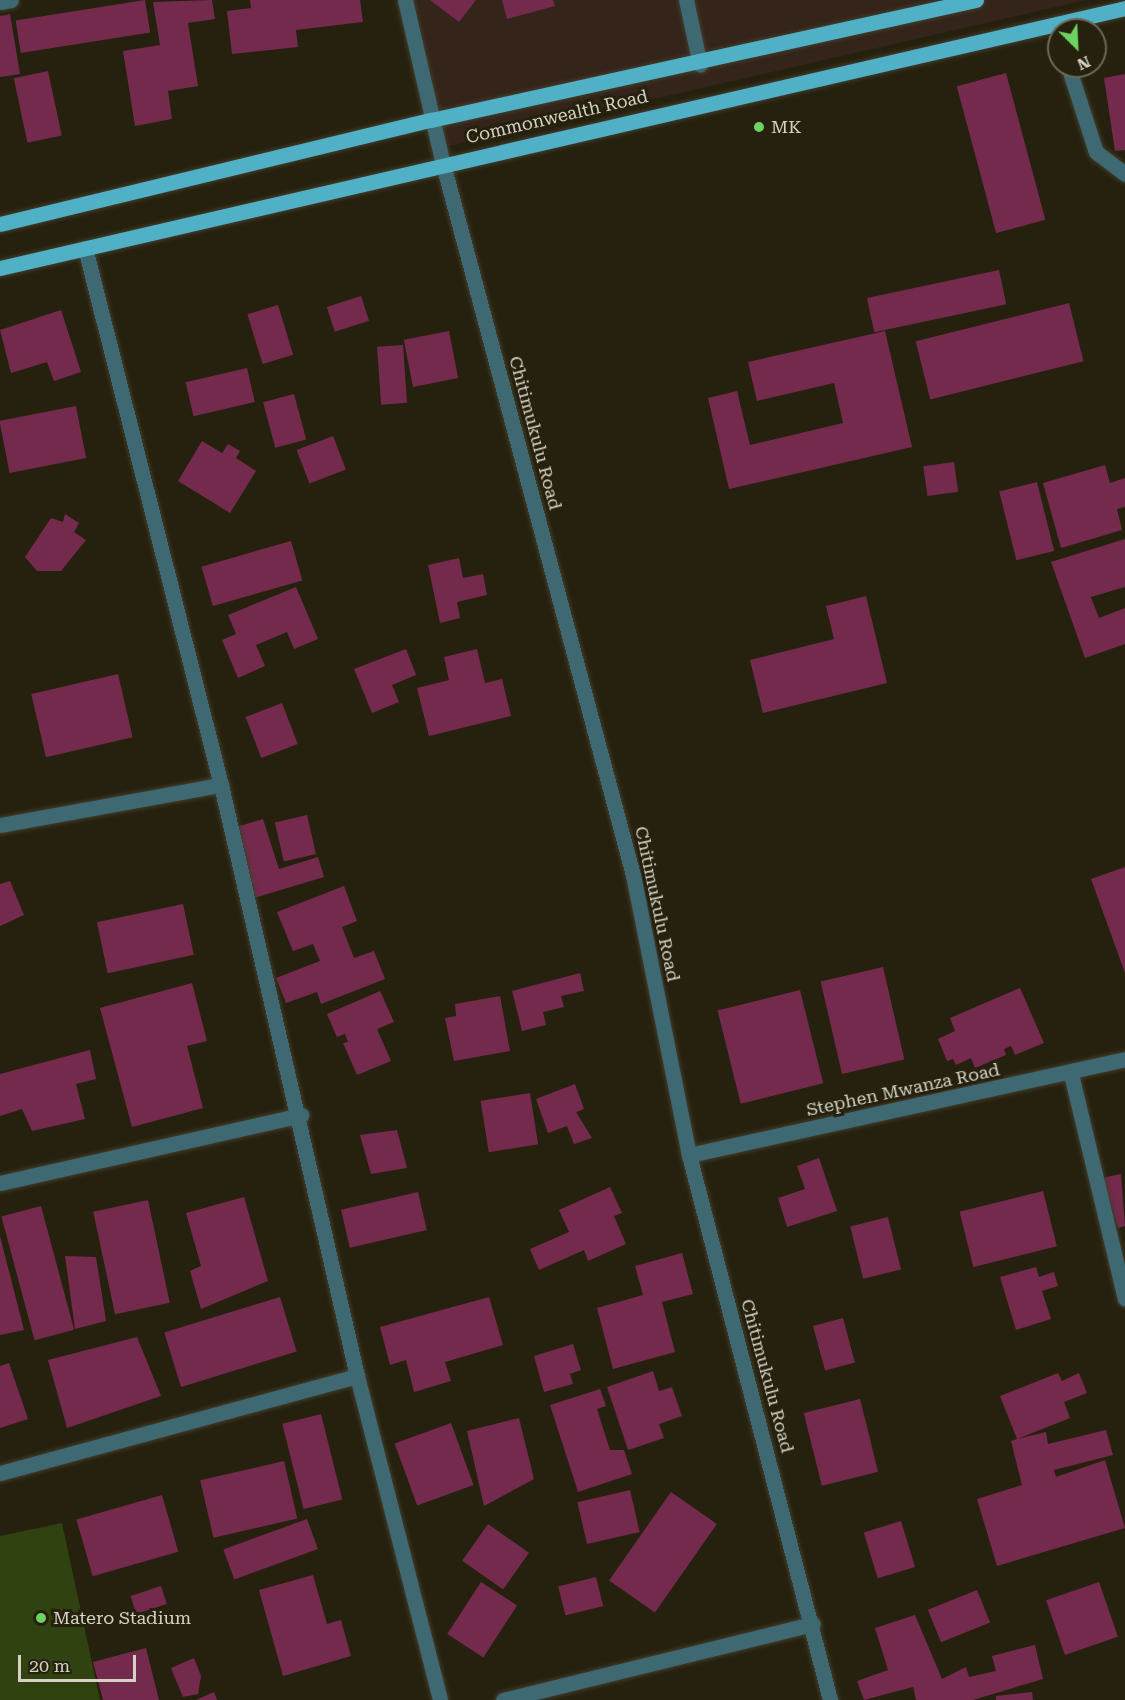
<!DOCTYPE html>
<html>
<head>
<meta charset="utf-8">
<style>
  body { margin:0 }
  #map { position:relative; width:1125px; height:1700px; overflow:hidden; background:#26210e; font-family:"Roboto Serif",serif }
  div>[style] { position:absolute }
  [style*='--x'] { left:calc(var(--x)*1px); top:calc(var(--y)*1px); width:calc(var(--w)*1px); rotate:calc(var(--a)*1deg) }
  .commercial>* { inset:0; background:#34241a }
  .green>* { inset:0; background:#30420f }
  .building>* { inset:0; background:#742a4d; transform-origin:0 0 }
  .roads { filter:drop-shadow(0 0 2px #423d2b) drop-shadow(0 0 2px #423d2b) }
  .minor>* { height:15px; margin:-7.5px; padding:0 7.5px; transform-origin:7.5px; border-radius:7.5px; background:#3e6872 }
  .major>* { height:15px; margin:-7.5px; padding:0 7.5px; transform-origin:7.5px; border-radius:7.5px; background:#50b0c5 }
  .dots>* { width:16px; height:16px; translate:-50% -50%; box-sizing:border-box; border:3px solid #26210e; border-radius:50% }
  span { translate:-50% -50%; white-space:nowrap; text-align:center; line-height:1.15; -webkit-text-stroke:6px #26210e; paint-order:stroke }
  .street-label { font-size:18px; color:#d4d2c6 }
  .poi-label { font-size:18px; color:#d4d2c6 }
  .left { translate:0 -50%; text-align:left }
  .north { position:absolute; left:1047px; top:18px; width:60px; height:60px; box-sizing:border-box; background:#26210e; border:2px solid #6c6858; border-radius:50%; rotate:156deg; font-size:16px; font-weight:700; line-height:24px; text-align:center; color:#d4d2c6 }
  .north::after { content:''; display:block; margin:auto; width:21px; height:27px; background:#6bd362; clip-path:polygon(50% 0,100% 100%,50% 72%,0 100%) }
  .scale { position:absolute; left:18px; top:1655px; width:118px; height:27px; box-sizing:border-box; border:3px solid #d4d2c6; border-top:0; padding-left:8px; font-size:18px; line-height:21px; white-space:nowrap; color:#d4d2c6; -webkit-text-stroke:4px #26210e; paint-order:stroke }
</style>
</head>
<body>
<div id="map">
  <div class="commercial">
    <i style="clip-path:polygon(397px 0,1086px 0,432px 150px)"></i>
  </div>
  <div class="green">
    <i style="clip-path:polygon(62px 1523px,100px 1700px,0 1700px,0 1536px)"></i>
  </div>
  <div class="building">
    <i style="left:145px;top:0;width:33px;height:131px;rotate:81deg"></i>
    <i style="clip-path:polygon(212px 0,215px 19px,188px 23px,198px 86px,168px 91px,172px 119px,135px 126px,123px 51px,160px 45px,153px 2px)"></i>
    <i style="clip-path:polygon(250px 0,360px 0,363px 22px,296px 30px,298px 47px,232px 54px,227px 11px,251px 8px)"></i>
    <i style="clip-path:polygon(430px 0,476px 0,459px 22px)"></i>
    <i style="clip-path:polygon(502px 0,553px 0,555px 6px,507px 19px)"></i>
    <i style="clip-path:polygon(10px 14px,20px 74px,0 77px,0 16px)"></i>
    <i style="left:48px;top:71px;width:66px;height:35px;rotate:78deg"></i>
    <i style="left:1006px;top:73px;width:152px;height:51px;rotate:75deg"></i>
    <i style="clip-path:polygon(1125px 74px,1125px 150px,1115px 151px,1104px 78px)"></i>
    <i style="left:999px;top:270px;width:35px;height:135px;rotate:78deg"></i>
    <i style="left:361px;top:296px;width:26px;height:36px;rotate:72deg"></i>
    <i style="left:1069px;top:303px;width:60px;height:158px;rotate:76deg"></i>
    <i style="left:278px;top:305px;width:52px;height:32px;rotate:73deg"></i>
    <i style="clip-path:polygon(61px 310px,81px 372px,54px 381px,47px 362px,11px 373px,0 330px)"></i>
    <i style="left:449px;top:331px;width:48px;height:46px;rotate:79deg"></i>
    <i style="clip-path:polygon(885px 331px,912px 447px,729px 489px,708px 398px,737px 391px,750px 445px,843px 423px,834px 383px,757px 401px,748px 362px)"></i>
    <i style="left:403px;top:345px;width:58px;height:26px;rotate:86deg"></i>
    <i style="left:247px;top:368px;width:35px;height:63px;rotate:77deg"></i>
    <i style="left:294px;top:394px;width:47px;height:32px;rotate:75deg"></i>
    <i style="left:76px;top:406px;width:53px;height:78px;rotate:79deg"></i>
    <i style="left:333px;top:436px;width:36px;height:39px;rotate:69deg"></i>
    <i style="clip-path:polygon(202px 441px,222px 453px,228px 444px,240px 451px,236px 458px,256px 471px,230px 513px,178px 481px)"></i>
    <i style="left:954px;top:462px;width:30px;height:31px;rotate:82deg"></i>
    <i style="clip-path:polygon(1105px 465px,1110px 483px,1125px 478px,1125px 507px,1117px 509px,1122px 530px,1061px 548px,1043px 483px)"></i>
    <i style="left:1037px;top:482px;width:71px;height:39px;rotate:76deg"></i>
    <i style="clip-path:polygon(65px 514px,79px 523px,74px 532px,86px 540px,61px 571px,37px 571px,25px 557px,51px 518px,63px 522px)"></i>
    <i style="clip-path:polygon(1125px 539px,1125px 587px,1091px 597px,1099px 618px,1125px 608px,1125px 644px,1085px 658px,1051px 562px)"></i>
    <i style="left:291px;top:541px;width:41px;height:93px;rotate:74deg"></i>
    <i style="clip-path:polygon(459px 558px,463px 578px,483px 574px,487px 595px,457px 602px,460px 618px,440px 623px,428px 565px)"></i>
    <i style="clip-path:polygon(296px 587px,318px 639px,294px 649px,287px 632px,256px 645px,265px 666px,238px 678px,222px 640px,236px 634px,228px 615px)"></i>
    <i style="clip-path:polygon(866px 596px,887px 683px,763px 713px,750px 660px,834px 639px,826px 606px)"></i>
    <i style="clip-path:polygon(406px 649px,416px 675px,392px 685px,399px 702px,372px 713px,354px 669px)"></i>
    <i style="clip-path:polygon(477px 649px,485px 683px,502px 679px,511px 716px,429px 736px,417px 688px,449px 680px,444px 657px)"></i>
    <i style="left:118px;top:674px;width:65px;height:89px;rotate:77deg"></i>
    <i style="left:282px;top:703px;width:44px;height:39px;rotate:69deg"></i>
    <i style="left:307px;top:815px;width:40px;height:33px;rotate:77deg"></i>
    <i style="clip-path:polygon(263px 819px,279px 869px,318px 857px,324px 877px,254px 898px,233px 828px)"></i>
    <i style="clip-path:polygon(1125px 867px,1125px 973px,1091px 879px)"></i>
    <i style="clip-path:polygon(10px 881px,24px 915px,0 926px,0 884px)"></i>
    <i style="clip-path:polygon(344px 886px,357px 921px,342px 927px,354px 958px,374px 951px,385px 979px,321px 1004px,317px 992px,286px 1003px,276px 978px,320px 961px,313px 944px,293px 951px,277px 912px)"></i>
    <i style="left:183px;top:904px;width:52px;height:88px;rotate:78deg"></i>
    <i style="left:883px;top:967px;width:95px;height:64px;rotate:77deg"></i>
    <i style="clip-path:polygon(580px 973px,584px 991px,561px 996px,564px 1007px,543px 1012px,546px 1025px,522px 1031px,512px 991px)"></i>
    <i style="clip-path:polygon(192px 983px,207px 1041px,187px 1046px,203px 1108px,132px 1127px,100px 1008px)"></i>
    <i style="clip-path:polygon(1020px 988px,1044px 1043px,1015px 1055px,1011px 1046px,1004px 1049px,1006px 1055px,975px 1068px,971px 1058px,956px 1065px,953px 1059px,947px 1061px,938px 1039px,955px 1031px,950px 1018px)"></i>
    <i style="left:800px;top:990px;width:96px;height:85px;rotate:76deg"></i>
    <i style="clip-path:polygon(380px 991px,394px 1022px,377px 1029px,391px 1061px,357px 1075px,343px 1043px,348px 1042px,345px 1034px,337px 1037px,327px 1014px)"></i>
    <i style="clip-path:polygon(500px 996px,510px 1051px,454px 1061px,445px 1018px,456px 1016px,455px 1004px)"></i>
    <i style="clip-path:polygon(90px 1050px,96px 1079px,76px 1084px,85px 1119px,32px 1131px,22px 1109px,0 1116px,0 1074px)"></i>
    <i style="clip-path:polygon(575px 1084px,584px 1109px,576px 1112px,592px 1138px,574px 1144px,567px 1126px,548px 1133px,536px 1099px)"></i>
    <i style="left:530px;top:1093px;width:52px;height:50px;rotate:81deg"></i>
    <i style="clip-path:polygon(397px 1130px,407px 1168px,371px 1174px,360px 1135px)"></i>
    <i style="clip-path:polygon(819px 1158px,837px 1211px,787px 1227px,778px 1198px,805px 1189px,797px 1166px)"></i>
    <i style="clip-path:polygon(1121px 1174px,1125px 1226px,1118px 1228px,1102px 1178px)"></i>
    <i style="clip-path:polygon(610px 1187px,622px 1213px,614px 1216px,626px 1244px,588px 1261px,584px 1250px,539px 1270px,530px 1249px,569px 1232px,559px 1210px)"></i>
    <i style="left:1043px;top:1191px;width:57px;height:86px;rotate:76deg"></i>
    <i style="left:418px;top:1192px;width:39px;height:79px;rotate:77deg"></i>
    <i style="clip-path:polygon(244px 1197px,268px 1281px,201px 1309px,190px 1271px,201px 1266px,186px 1213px)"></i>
    <i style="left:148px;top:1200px;width:105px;height:56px;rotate:78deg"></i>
    <i style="left:41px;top:1206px;width:128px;height:41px;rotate:75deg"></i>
    <i style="left:888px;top:1217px;width:54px;height:39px;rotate:76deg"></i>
    <i style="clip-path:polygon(0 1236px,24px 1330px,0 1335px)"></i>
    <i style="clip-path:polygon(682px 1253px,693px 1294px,662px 1302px,675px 1352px,613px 1369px,597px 1308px,643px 1295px,635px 1266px)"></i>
    <i style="clip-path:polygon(65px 1256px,96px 1257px,106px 1321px,75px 1329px)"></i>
    <i style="clip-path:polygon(1036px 1267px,1039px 1277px,1054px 1272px,1058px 1286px,1042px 1291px,1051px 1319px,1016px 1330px,1000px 1277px)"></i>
    <i style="left:280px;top:1297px;width:57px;height:121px;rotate:73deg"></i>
    <i style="clip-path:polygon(489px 1297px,503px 1345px,445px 1362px,451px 1381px,414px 1392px,406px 1360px,390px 1365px,380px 1327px)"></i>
    <i style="left:843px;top:1318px;width:46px;height:31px;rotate:75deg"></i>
    <i style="clip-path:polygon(137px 1337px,161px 1396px,67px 1428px,48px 1360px)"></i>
    <i style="clip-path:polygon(573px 1344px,581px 1370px,570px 1374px,573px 1384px,544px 1392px,534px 1356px)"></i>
    <i style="clip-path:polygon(9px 1363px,28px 1419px,0 1428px,0 1366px)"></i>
    <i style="clip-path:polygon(653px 1371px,659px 1391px,672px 1387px,682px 1416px,659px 1424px,664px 1438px,628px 1450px,607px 1387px)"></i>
    <i style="clip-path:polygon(1058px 1373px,1062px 1381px,1079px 1373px,1087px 1393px,1064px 1402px,1070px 1418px,1017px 1439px,1046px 1432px,1048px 1444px,1106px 1430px,1113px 1455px,1054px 1470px,1056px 1477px,1105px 1460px,1125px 1528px,997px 1566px,977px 1499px,1022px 1485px,1011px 1441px,1017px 1439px,1000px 1396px)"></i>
    <i style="clip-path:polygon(600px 1389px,606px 1406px,597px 1409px,610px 1450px,624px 1450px,632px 1474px,578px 1492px,550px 1405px)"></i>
    <i style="left:860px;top:1399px;width:75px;height:58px;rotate:76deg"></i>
    <i style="left:321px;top:1414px;width:88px;height:40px;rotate:76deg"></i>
    <i style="clip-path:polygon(519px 1418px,534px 1479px,484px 1506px,467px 1431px)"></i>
    <i style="left:451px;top:1423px;width:66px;height:60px;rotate:70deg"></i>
    <i style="left:284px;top:1461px;width:59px;height:86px;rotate:77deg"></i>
    <i style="left:630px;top:1490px;width:43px;height:54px;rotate:77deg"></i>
    <i style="left:671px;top:1492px;width:56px;height:108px;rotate:35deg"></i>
    <i style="left:162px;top:1495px;width:59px;height:89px;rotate:74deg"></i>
    <i style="left:307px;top:1519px;width:32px;height:89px;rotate:70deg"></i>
    <i style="left:901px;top:1521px;width:48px;height:39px;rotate:73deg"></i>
    <i style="left:488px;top:1524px;width:50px;height:45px;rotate:35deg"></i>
    <i style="clip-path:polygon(313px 1575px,327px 1624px,341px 1620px,351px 1656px,283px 1676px,259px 1590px)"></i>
    <i style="left:596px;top:1577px;width:30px;height:39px;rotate:76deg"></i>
    <i style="left:481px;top:1582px;width:43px;height:62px;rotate:33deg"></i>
    <i style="left:1099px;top:1582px;width:58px;height:56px;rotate:71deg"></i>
    <i style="left:161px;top:1586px;width:19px;height:32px;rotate:72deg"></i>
    <i style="left:977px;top:1590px;width:35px;height:53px;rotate:68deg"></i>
    <i style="clip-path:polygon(915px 1615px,942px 1679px,966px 1667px,969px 1677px,996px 1671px,992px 1656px,1035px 1645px,1043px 1679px,973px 1700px,916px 1700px,913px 1687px,864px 1700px,857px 1681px,888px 1670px,875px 1628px)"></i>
    <i style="clip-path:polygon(146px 1648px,159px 1700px,103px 1700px,93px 1662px)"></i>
    <i style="clip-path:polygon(194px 1658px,201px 1676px,198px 1694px,183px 1697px,171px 1668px)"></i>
    <i style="clip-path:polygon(214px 1692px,217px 1700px,196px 1700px)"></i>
    <i style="clip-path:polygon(1032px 1692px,1033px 1700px,996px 1700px,996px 1696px)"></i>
  </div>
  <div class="roads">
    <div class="minor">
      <i style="--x:405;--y:0;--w:168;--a:77"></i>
      <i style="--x:443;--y:164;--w:736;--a:75.04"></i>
      <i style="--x:633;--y:875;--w:286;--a:78.7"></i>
      <i style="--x:689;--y:1155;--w:563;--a:75.49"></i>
      <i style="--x:686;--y:0;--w:66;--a:77.8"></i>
      <i style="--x:0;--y:2;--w:11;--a:-10"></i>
      <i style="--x:1068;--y:66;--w:90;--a:72"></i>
      <i style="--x:1096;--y:152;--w:36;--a:37"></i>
      <i style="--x:85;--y:248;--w:554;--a:75.79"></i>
      <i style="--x:221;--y:785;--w:606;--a:77.04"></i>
      <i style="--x:357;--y:1376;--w:334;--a:75.6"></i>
      <i style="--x:0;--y:825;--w:225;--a:-10.3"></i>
      <i style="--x:1071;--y:1074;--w:231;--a:76.5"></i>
      <i style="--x:689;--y:1155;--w:446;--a:-12.4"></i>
      <i style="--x:0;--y:1183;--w:309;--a:-12.7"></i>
      <i style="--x:0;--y:1473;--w:370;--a:-15.2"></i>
      <i style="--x:503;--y:1700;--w:319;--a:-13.8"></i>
    </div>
    <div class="major">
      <i style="--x:0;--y:224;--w:443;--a:-13.6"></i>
      <i style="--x:431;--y:120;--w:558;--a:-12.42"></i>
      <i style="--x:0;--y:268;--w:1155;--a:-13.01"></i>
    </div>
  </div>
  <div class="dots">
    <i style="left:759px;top:127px;background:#6bd362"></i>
    <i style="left:41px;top:1618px;background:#6bd362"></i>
  </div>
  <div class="street-label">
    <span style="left:557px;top:117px;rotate:-13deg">Commonwealth Road</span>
    <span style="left:535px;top:433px;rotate:75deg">Chitimukulu Road</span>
    <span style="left:657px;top:904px;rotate:78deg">Chitimukulu Road</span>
    <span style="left:903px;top:1090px;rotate:-12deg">Stephen Mwanza Road</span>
    <span style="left:767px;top:1376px;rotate:75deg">Chitimukulu Road</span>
  </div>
  <div class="poi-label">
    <span class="left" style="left:771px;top:127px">MK</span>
    <span class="left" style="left:53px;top:1618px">Matero Stadium</span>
  </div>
  <div class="north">N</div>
  <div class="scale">20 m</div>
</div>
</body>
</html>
